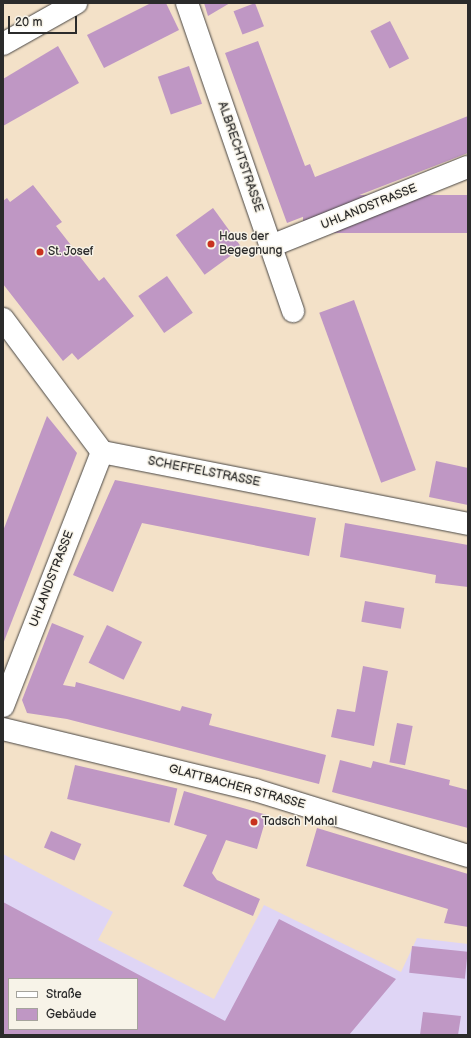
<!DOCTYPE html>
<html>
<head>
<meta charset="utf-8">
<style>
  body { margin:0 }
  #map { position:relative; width:471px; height:1038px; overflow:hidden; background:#f3e1c8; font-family:"Balsamiq Sans",sans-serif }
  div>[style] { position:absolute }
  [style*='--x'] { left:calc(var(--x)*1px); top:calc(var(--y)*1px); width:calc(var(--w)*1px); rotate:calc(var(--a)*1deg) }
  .built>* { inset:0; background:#dfd5f5 }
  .building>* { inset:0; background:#bf97c4; transform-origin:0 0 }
  .roads { filter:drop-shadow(0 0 1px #494643) drop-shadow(0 0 1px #494643) }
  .street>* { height:22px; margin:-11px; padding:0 11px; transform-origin:11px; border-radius:11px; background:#fff }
  .dots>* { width:11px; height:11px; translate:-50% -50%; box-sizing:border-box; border:2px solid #f7f3e8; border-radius:50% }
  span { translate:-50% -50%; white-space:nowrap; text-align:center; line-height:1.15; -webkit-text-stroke:3px #f7f3e8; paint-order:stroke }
  .street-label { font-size:12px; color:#2b2b2b }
  .poi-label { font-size:12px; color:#2b2b2b }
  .left { translate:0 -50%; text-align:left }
  .frame { position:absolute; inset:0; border:4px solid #2b2b2b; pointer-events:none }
  .legend { position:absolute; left:8px; top:978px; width:130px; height:52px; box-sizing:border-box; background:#f7f3e8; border:1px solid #a5a39c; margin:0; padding:5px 7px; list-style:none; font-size:12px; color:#2b2b2b }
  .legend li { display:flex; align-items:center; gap:8px; height:20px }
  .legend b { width:20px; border:1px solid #a5a39c }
  .scale { position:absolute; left:8px; top:16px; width:69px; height:18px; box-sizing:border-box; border:2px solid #2b2b2b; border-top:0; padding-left:5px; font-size:12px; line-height:14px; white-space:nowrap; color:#2b2b2b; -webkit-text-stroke:3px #f7f3e8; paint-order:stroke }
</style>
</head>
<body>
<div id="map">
  <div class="built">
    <i style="clip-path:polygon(evenodd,3px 854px,113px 912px,98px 940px,214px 999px,264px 905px,401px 972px,417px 938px,468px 944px,468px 1035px,3px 1035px,3px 854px,9px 979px,137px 979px,137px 1029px,9px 1029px,9px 979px)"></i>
  </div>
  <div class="building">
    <i style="clip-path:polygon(151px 3px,166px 3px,179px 30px,104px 68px,87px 35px)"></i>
    <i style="clip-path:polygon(204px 3px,230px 3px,208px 16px)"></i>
    <i style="left:255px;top:3px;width:25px;height:23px;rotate:69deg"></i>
    <i style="left:390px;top:21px;width:42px;height:22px;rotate:63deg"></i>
    <i style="clip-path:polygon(258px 41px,305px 166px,310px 164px,315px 177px,468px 116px,468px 153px,287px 223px,225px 53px)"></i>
    <i style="clip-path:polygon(58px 46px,79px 83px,3px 126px,3px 79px)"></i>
    <i style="left:189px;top:66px;width:40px;height:33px;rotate:71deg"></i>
    <i style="clip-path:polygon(33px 185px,62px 222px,56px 226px,99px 281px,104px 277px,134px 316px,78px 360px,72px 353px,63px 361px,3px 284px,3px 201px,7px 198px,10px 202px)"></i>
    <i style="left:468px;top:195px;width:38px;height:165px;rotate:90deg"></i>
    <i style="left:213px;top:208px;width:49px;height:46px;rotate:54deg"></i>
    <i style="left:167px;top:276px;width:45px;height:35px;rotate:55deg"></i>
    <i style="left:354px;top:300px;width:181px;height:37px;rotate:70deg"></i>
    <i style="clip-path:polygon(47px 416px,77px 453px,3px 644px,3px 531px)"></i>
    <i style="clip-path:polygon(436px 461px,468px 468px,468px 505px,429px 497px)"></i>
    <i style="clip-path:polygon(115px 480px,316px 518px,309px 556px,142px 523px,113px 592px,73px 575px)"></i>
    <i style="clip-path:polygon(345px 523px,468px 545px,468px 587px,435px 583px,436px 575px,340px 557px)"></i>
    <i style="left:365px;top:601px;width:40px;height:21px;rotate:10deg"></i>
    <i style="clip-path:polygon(52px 623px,84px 636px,63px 685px,75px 687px,76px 682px,180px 711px,182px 706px,212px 714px,209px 725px,326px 755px,319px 784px,67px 719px,27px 713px,22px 700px)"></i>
    <i style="left:107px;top:625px;width:39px;height:42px;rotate:26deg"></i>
    <i style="clip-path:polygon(363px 666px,388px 671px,374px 746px,331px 737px,337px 709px,355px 712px)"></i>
    <i style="left:397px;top:723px;width:16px;height:40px;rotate:11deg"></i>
    <i style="clip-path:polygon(340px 760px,371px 768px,373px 761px,450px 780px,449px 785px,468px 790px,468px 828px,332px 792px)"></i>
    <i style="left:75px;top:765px;width:105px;height:35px;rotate:13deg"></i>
    <i style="clip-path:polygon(184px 791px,267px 815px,257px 849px,226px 840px,212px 873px,217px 880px,260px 899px,253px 916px,183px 886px,207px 835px,174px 825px)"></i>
    <i style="clip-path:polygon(317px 828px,468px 874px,468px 927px,444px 923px,448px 909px,306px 866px)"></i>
    <i style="left:51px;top:831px;width:33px;height:18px;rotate:23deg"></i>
    <i style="clip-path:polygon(evenodd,3px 902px,225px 1021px,279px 919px,396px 979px,349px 1035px,3px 1035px,3px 902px,9px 979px,137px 979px,137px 1029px,9px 1029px,9px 979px)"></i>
    <i style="left:412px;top:946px;width:56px;height:27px;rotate:6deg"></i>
    <i style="clip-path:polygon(423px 1012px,461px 1016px,458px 1035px,420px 1035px)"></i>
  </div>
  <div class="roads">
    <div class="street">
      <i style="--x:187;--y:3;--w:326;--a:71"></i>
      <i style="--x:3;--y:44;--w:84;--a:-29.3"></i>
      <i style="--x:271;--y:246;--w:212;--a:-21.9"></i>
      <i style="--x:3;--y:319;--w:166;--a:53.3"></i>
      <i style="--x:102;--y:452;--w:373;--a:11.1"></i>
      <i style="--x:3;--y:706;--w:273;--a:-68.7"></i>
      <i style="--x:3;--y:729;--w:259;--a:13.6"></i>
      <i style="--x:255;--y:790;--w:223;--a:17.2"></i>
    </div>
  </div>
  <div class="dots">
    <i style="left:211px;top:244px;background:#c8321e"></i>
    <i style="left:40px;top:252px;background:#c8321e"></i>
    <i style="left:254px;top:822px;background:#c8321e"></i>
  </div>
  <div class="street-label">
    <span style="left:240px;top:157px;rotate:71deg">ALBRECHTSTRASSE</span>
    <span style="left:369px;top:207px;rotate:-22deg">UHLANDSTRASSE</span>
    <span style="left:204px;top:472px;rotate:11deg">SCHEFFELSTRASSE</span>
    <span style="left:52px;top:579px;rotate:-69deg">UHLANDSTRASSE</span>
    <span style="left:237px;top:787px;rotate:15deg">GLATTBACHER STRASSE</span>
  </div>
  <div class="poi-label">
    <span class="left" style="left:219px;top:244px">Haus der<br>Begegnung</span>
    <span class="left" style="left:48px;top:252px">St. Josef</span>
    <span class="left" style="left:262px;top:822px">Tadsch Mahal</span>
  </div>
  <div class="frame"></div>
  <ul class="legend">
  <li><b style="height:5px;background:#fff"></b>Straße</li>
  <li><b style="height:11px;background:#bf97c4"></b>Gebäude</li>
  </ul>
  <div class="scale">20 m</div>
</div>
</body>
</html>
